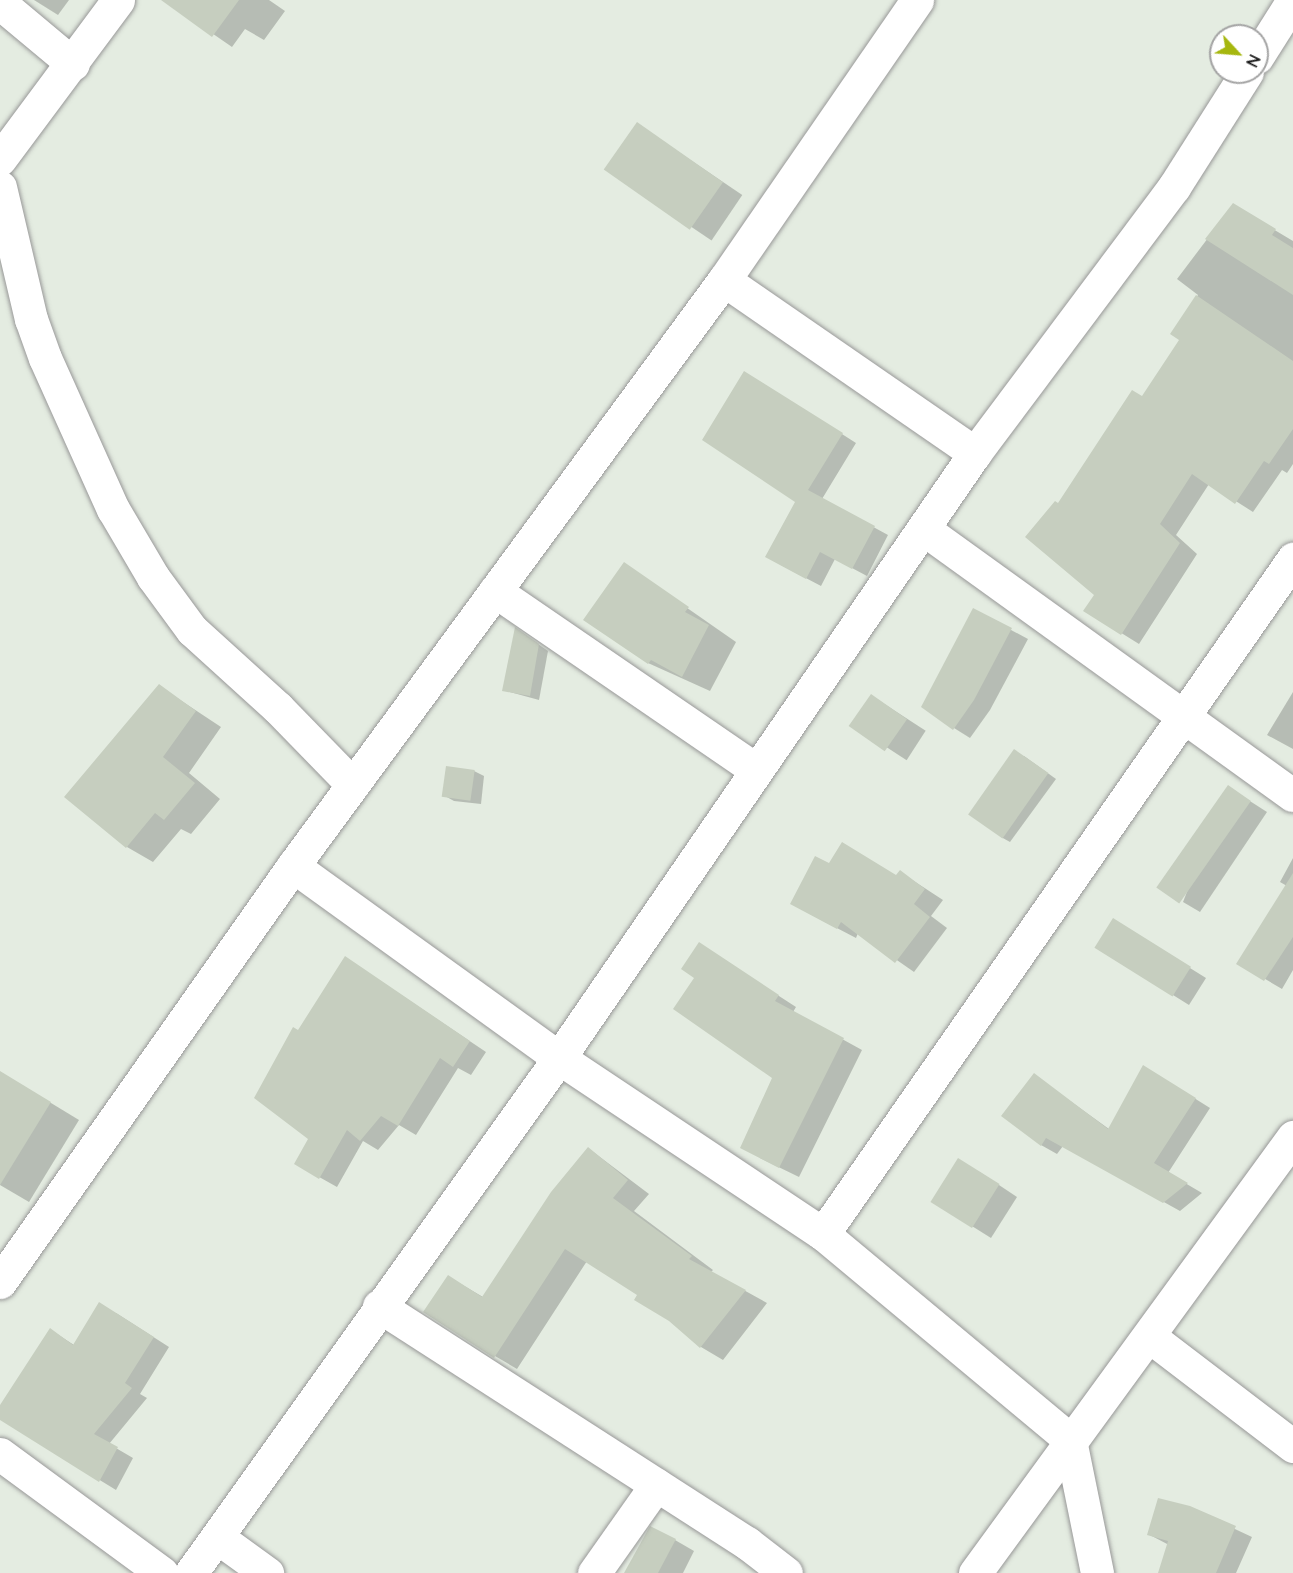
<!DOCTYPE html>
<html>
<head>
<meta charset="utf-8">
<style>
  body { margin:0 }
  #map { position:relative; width:1293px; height:1573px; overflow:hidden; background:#e4ece1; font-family:Quicksand,sans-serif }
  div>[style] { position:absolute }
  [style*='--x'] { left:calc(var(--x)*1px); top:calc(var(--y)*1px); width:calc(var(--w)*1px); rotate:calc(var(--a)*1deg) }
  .shadow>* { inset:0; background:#0003; transform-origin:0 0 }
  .building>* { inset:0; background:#c6cebf; transform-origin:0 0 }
  .roads { filter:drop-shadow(0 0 2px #989898) drop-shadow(0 0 2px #989898) }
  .minor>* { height:33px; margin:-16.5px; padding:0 16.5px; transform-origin:16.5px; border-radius:16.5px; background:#fff }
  span { translate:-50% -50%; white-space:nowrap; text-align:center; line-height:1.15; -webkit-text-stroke:5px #fff; paint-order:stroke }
  .north { position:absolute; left:1209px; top:24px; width:60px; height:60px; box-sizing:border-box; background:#fff; border:2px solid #a4a4a4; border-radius:50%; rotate:116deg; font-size:16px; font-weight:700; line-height:24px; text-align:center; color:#1b1b1b }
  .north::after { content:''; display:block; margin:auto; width:21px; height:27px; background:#a6b70f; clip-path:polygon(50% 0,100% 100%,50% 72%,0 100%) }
</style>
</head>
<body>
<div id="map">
  <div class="shadow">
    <i style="clip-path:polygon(34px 0,69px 0,58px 15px)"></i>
    <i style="clip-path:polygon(164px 0,269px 0,285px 11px,264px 40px,245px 29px,232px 47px)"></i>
    <i style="left:637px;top:124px;width:127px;height:55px;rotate:34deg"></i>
    <i style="clip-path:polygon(1233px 205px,1293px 241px,1293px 464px,1287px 473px,1282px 470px,1253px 512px,1209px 484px,1176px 535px,1197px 554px,1139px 644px,1086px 611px,1096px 594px,1058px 505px,1142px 398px,1182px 340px,1172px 334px,1198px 295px,1177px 279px)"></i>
    <i style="clip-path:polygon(759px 381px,856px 443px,822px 499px,888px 535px,867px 576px,835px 559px,821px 586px,781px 565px,797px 501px)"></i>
    <i style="clip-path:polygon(624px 564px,736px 642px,710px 691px,648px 663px)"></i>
    <i style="clip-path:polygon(974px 610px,1028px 639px,990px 710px,970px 738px,954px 728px)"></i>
    <i style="clip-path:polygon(525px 635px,548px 651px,539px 700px,503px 690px)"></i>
    <i style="clip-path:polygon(159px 686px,221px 727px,189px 773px,220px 799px,191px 834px,181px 829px,153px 862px,127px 847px)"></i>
    <i style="clip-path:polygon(1293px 692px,1293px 749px,1267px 735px)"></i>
    <i style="left:872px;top:696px;width:64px;height:35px;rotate:33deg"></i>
    <i style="clip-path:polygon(1024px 756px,1056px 779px,1010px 842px,1001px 837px)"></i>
    <i style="clip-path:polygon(474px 771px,484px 776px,481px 804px,454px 801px,445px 796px)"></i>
    <i style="clip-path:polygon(1228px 787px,1267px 812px,1200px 912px,1183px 902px)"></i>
    <i style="clip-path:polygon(1293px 858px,1293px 970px,1282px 989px,1238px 963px,1287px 886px,1280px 882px)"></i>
    <i style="clip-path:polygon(830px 865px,896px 877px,900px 872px,943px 900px,931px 916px,947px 928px,914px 972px,858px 933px,856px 938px,810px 914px)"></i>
    <i style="clip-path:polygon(1129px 930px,1206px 978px,1189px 1005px,1096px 947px)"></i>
    <i style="clip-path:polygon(699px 944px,796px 1007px,793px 1012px,862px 1050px,799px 1177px,760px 1158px,774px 1078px,696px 978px)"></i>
    <i style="clip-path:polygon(346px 958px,486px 1052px,471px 1075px,458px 1068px,416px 1135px,399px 1125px,378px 1150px,363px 1141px,337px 1187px,296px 1164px,310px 1139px,299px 1032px)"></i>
    <i style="clip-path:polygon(0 1072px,79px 1120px,29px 1202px,0 1185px)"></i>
    <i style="clip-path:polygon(1034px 1075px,1109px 1129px,1159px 1076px,1210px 1108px,1168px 1173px,1202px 1193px,1180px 1211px,1063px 1146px,1057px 1154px,1041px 1145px)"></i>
    <i style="clip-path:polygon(588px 1148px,649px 1194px,634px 1211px,713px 1270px,711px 1272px,767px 1303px,723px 1360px,701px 1347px,639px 1295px,587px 1261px,517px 1369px,495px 1356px,449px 1277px,483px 1297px)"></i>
    <i style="clip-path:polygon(978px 1171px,1017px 1197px,991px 1238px,932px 1201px)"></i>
    <i style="clip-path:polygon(116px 1313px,169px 1347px,140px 1394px,147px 1398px,109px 1444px,133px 1458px,116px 1490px,0 1419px,0 1408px,51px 1330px,74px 1345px)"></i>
    <i style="clip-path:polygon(1190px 1508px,1252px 1537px,1236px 1573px,1160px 1573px,1169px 1545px,1148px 1534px)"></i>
    <i style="clip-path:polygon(675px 1540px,694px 1551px,683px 1573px,626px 1573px)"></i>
  </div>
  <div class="building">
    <i style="clip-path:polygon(161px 0,239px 0,212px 37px)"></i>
    <i style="left:637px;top:122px;width:105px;height:58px;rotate:35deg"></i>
    <i style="clip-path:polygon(1233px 203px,1276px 229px,1272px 235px,1293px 248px,1293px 295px,1205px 239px)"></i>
    <i style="clip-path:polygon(1196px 295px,1293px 361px,1293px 429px,1269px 464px,1264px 461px,1235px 504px,1192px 474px,1160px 524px,1180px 543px,1121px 635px,1083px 611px,1094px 595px,1025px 537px,1055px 501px,1058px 503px,1132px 390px,1142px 396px,1179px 340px,1170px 334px)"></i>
    <i style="clip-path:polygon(744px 371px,843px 433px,808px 490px,875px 526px,852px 569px,820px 552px,806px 579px,765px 557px,795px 502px,702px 440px)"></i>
    <i style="clip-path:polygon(624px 562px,689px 607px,685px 612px,709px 625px,682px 677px,651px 660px,648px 664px,583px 620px)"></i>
    <i style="clip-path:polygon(973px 608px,1012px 628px,974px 700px,953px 730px,921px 707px)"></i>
    <i style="clip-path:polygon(515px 627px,539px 644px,530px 696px,502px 691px)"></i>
    <i style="clip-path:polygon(159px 684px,196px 711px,163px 757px,195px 783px,164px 820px,155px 813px,126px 848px,64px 797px)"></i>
    <i style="left:871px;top:694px;width:44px;height:39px;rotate:35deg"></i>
    <i style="left:1014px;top:749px;width:42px;height:80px;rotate:35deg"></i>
    <i style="left:446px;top:766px;width:29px;height:31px;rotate:8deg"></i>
    <i style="left:1228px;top:785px;width:28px;height:125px;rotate:35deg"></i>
    <i style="clip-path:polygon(842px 842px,896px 875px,900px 870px,925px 889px,914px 904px,930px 917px,895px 963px,841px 922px,837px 929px,790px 904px,815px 856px,829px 863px)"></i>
    <i style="clip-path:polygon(1293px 873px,1293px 937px,1264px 981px,1236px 964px)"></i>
    <i style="left:1113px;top:918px;width:92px;height:35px;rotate:32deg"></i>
    <i style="clip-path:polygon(699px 942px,779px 995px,775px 1001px,844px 1038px,779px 1168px,740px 1148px,772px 1078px,673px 1009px,694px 978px,681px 969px)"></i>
    <i style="clip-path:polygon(345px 956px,470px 1041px,453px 1067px,440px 1058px,398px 1126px,381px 1116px,360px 1141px,347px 1130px,319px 1179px,294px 1164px,308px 1139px,254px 1098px,293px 1027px,298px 1030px)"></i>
    <i style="clip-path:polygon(1143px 1065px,1196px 1098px,1154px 1163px,1188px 1183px,1163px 1203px,1046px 1138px,1041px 1146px,1001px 1116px,1034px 1073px,1108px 1129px)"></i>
    <i style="clip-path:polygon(0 1071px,51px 1102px,0 1185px)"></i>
    <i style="clip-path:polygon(588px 1147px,628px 1180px,613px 1198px,692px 1256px,689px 1259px,746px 1290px,700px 1348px,669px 1321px,634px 1300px,637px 1295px,565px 1249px,494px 1358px,423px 1312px,448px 1275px,482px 1297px,551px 1192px)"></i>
    <i style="left:958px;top:1158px;width:49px;height:52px;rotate:32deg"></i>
    <i style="clip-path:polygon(99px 1302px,154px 1337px,125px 1383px,132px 1388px,94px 1434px,118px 1447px,99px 1482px,0 1420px,0 1405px,50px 1328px,73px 1345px)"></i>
    <i style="clip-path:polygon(1158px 1498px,1190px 1506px,1236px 1526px,1216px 1573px,1158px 1573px,1168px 1541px,1147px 1535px)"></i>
    <i style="clip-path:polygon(650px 1526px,676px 1539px,658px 1573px,624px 1573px)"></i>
  </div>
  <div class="roads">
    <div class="minor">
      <i style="--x:0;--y:3;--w:95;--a:39.9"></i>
      <i style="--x:1257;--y:57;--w:67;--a:-57.7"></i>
      <i style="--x:0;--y:159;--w:198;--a:-53.4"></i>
      <i style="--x:0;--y:187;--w:136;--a:76.8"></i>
      <i style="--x:31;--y:319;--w:41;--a:70.3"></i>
      <i style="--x:45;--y:358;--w:166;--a:65.8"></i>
      <i style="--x:113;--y:509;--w:79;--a:59.5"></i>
      <i style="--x:153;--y:577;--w:66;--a:53.7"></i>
      <i style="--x:192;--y:630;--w:116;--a:42.2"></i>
      <i style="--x:278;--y:708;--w:107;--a:45.8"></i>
      <i style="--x:724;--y:280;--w:305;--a:34.6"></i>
      <i style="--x:925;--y:530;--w:453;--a:35.8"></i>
      <i style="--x:495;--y:591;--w:316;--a:34.4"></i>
      <i style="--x:293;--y:866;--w:328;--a:35.8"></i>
      <i style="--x:559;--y:1058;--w:317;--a:33.7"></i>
      <i style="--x:823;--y:1234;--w:322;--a:39.8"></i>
      <i style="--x:1070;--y:1440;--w:136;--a:78.5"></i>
      <i style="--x:823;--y:1234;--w:823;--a:-55.15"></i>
      <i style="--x:0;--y:1282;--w:509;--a:-54.84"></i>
      <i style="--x:293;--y:866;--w:727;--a:-53.67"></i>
      <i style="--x:724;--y:280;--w:340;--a:-55.4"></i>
      <i style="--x:379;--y:1306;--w:438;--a:32.8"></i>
      <i style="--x:747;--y:1543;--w:49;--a:37.6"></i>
      <i style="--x:1149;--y:1336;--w:181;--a:37.4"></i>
      <i style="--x:0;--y:1454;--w:201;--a:36.3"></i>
      <i style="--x:217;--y:1537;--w:62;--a:35.8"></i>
      <i style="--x:191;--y:1573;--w:633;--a:-54.45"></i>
      <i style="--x:559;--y:1058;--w:734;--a:-55.49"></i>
      <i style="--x:975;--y:453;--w:332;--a:-53.2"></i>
      <i style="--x:1174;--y:187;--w:136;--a:-57.6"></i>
      <i style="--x:594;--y:1573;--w:108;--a:-54.8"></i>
      <i style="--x:975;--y:1573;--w:540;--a:-53.89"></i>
    </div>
  </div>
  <div class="north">N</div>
</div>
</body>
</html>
